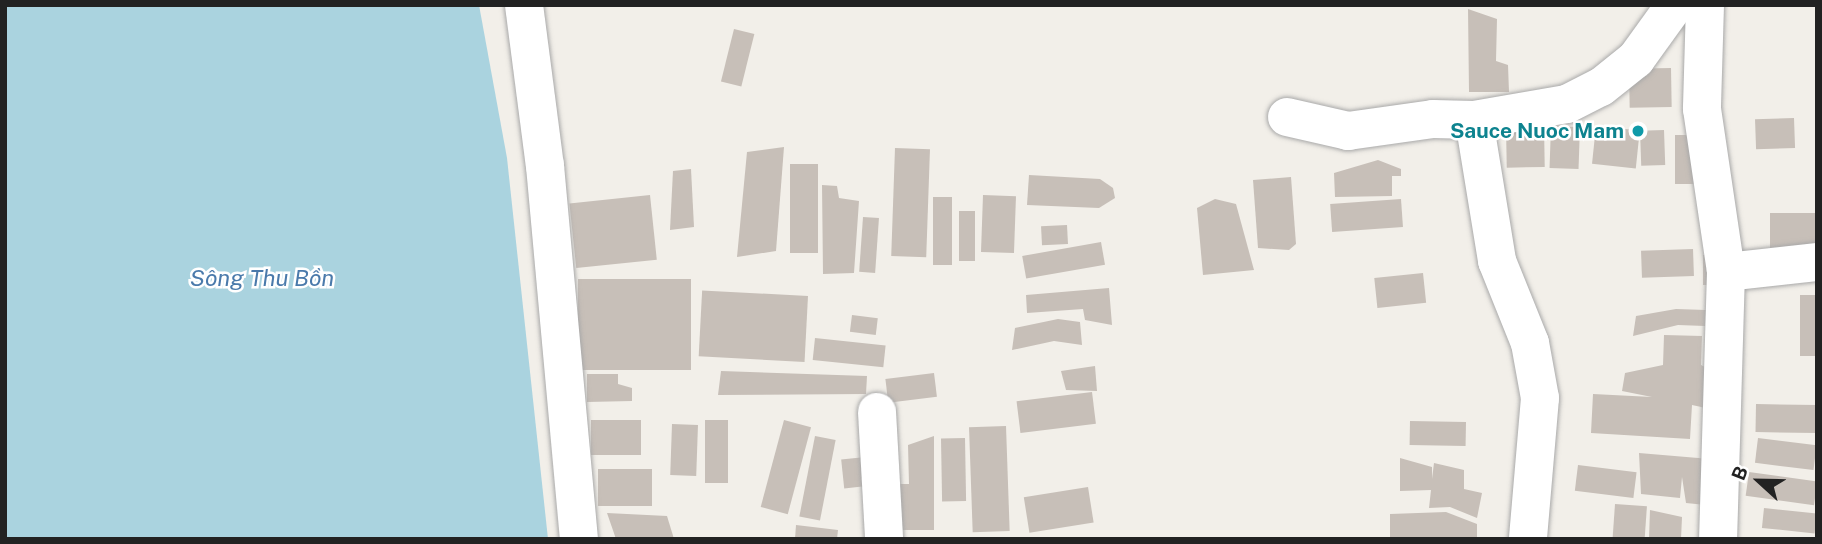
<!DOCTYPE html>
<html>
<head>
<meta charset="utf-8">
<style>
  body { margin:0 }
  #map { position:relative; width:1822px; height:544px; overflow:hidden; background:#f2efe9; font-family:"Public Sans",sans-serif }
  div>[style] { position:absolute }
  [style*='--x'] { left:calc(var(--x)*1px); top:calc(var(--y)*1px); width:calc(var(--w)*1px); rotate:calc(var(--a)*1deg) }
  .water>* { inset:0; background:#aad3df }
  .building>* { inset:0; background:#c7bfb8; transform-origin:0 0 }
  .roads { filter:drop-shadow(0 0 2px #a9a9a9) drop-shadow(0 0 2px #a9a9a9) }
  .minor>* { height:38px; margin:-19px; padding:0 19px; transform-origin:19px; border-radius:19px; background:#fff }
  .dots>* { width:19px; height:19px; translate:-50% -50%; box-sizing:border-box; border:4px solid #fff; border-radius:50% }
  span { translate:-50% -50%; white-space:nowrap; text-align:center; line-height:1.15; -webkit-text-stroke:5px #fff; paint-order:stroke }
  .culture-label { font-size:21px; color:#0d838f; font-weight:700 }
  .right { translate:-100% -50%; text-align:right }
  .water-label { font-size:23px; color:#4a7aab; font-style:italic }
  .frame { position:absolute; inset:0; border:7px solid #222; pointer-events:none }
  .north { position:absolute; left:1724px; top:446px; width:70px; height:70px; -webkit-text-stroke:5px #fff; paint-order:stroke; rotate:292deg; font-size:19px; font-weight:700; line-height:28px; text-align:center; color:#222 }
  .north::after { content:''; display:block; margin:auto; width:24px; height:32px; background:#222; clip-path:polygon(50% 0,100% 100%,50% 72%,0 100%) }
</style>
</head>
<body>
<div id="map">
  <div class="water">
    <i style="clip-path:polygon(5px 5px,479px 5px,507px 158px,548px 539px,5px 539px)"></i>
  </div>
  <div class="building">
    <i style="clip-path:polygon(1468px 9px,1497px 19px,1496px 61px,1508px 65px,1509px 92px,1469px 92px)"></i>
    <i style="left:734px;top:29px;width:21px;height:54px;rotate:14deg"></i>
    <i style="left:1671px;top:68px;width:39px;height:42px;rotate:89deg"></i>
    <i style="left:1794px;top:118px;width:30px;height:39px;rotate:88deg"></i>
    <i style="left:1544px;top:125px;width:42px;height:38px;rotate:89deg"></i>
    <i style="left:1551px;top:126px;width:29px;height:42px;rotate:2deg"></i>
    <i style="left:1596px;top:126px;width:44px;height:38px;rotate:6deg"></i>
    <i style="left:1664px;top:130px;width:35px;height:24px;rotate:88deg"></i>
    <i style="left:1675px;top:135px;width:25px;height:49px"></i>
    <i style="clip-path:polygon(784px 147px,776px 251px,737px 257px,747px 152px)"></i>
    <i style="left:895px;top:148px;width:35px;height:108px;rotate:2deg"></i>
    <i style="clip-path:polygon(1378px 160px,1401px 169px,1401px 176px,1392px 176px,1392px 196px,1335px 197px,1334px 173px)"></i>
    <i style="left:790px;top:164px;width:28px;height:89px"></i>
    <i style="clip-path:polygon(691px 169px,694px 227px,670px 230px,673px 171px)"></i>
    <i style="clip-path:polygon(1029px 175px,1100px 179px,1113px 188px,1115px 198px,1099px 208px,1027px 205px)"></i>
    <i style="clip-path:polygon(1291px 177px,1296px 244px,1289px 250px,1258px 248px,1253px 180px)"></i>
    <i style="clip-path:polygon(822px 185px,837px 186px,839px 198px,859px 201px,854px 273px,823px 274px)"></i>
    <i style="left:650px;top:195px;width:65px;height:81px;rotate:84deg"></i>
    <i style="left:983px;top:195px;width:33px;height:57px;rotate:2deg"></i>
    <i style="left:933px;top:197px;width:19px;height:68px"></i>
    <i style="clip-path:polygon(1215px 199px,1236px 204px,1254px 270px,1203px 275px,1197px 208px)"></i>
    <i style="left:1401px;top:199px;width:28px;height:71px;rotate:86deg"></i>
    <i style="left:959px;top:211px;width:16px;height:50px"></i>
    <i style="left:1817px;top:213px;width:37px;height:47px;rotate:90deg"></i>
    <i style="left:863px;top:217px;width:16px;height:55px;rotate:4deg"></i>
    <i style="left:1067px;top:225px;width:19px;height:26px;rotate:87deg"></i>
    <i style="left:1101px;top:242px;width:23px;height:80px;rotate:80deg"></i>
    <i style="left:1693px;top:249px;width:27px;height:52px;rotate:88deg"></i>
    <i style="left:1703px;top:255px;width:11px;height:30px"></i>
    <i style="left:1423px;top:273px;width:30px;height:49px;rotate:84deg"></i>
    <i style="left:691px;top:279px;width:91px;height:113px;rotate:90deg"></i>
    <i style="clip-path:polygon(1109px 288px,1112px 325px,1085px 320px,1083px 309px,1027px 313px,1026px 295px)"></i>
    <i style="left:1800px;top:295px;width:17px;height:61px"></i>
    <i style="left:808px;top:296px;width:66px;height:106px;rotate:93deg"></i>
    <i style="clip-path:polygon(1676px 309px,1706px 310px,1705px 326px,1678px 325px,1633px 336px,1636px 316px)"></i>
    <i style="left:852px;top:315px;width:26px;height:17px;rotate:7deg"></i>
    <i style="clip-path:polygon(1058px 319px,1080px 322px,1082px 345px,1054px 341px,1012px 350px,1015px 328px)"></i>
    <i style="clip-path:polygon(1664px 335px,1702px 336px,1701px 365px,1713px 371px,1706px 408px,1692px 405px,1690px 439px,1591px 433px,1593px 394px,1652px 397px,1622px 391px,1625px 373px,1663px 365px)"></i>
    <i style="left:815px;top:338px;width:71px;height:22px;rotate:6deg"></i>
    <i style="clip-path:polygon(1095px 366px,1097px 391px,1066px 390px,1061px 371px)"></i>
    <i style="clip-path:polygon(721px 371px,867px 376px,866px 394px,718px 395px)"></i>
    <i style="left:934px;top:373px;width:24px;height:49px;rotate:83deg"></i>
    <i style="clip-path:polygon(587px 374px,618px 374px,618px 384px,632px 388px,632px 401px,587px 402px)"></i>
    <i style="left:1092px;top:392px;width:32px;height:76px;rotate:83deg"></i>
    <i style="left:1756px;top:404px;width:61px;height:28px;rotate:1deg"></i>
    <i style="left:591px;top:420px;width:50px;height:35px"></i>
    <i style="left:705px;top:420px;width:23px;height:63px"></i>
    <i style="left:784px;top:420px;width:28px;height:90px;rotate:15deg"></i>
    <i style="left:1410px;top:421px;width:56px;height:24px;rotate:1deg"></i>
    <i style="left:672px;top:424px;width:26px;height:51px;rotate:2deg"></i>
    <i style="left:1006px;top:426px;width:105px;height:37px;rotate:88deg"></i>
    <i style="left:815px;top:436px;width:21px;height:82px;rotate:11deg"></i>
    <i style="clip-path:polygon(934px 436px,934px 530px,900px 530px,899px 484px,909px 484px,908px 445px)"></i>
    <i style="left:965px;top:438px;width:63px;height:24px;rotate:89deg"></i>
    <i style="left:1758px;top:438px;width:59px;height:25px;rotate:7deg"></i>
    <i style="clip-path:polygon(1639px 453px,1710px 459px,1706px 505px,1686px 503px,1682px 477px,1680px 498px,1641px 494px)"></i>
    <i style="left:875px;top:456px;width:29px;height:34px;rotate:84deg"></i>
    <i style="clip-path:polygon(1400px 458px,1432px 467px,1432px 479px,1434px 463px,1464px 470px,1464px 489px,1482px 493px,1477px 518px,1450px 507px,1429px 508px,1431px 490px,1400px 491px)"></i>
    <i style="left:1578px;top:465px;width:59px;height:26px;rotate:7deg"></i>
    <i style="left:652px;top:469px;width:37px;height:54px;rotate:90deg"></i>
    <i style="left:1749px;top:472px;width:69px;height:24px;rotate:8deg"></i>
    <i style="left:1088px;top:487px;width:36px;height:65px;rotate:81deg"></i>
    <i style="left:1615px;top:504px;width:32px;height:35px;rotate:4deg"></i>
    <i style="left:1764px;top:508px;width:53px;height:20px;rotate:6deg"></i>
    <i style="clip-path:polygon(1650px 510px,1682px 517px,1681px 539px,1649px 539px)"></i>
    <i style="clip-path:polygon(1446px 512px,1477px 524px,1477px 539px,1390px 539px,1390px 514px)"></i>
    <i style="clip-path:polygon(607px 513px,667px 516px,674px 539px,616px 539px)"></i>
    <i style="clip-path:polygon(796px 525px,838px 530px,837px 539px,795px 539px)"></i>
  </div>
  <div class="roads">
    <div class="minor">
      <i style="--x:524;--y:5;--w:162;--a:82.6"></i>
      <i style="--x:545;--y:166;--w:375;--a:84.8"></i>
      <i style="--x:1705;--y:5;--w:104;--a:91.7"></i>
      <i style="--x:1702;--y:109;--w:165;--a:81.6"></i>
      <i style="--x:1726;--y:272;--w:267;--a:91.7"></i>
      <i style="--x:1287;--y:117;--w:63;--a:12.9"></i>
      <i style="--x:1348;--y:131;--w:86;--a:-8"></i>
      <i style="--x:1433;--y:119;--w:41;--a:1.4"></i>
      <i style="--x:1474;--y:120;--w:94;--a:-9.8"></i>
      <i style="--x:1567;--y:104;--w:38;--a:-27"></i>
      <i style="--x:1601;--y:87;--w:45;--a:-38.7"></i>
      <i style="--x:1636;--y:59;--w:67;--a:-54.2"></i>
      <i style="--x:1474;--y:120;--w:143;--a:80.7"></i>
      <i style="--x:1497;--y:261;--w:88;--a:68.1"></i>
      <i style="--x:1530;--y:343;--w:56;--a:79.7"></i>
      <i style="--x:1540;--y:398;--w:142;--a:94.9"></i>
      <i style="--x:1726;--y:272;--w:92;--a:-6.3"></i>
      <i style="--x:877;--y:412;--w:127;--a:86.8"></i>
    </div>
  </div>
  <div class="dots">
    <i style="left:1638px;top:131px;background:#0f9aa8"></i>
  </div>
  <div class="culture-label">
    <span class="right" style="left:1624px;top:131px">Sauce Nuoc Mam</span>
  </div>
  <div class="water-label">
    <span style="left:262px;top:278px">Sông Thu Bồn</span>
  </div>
  <div class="frame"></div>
  <div class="north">B</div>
</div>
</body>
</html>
